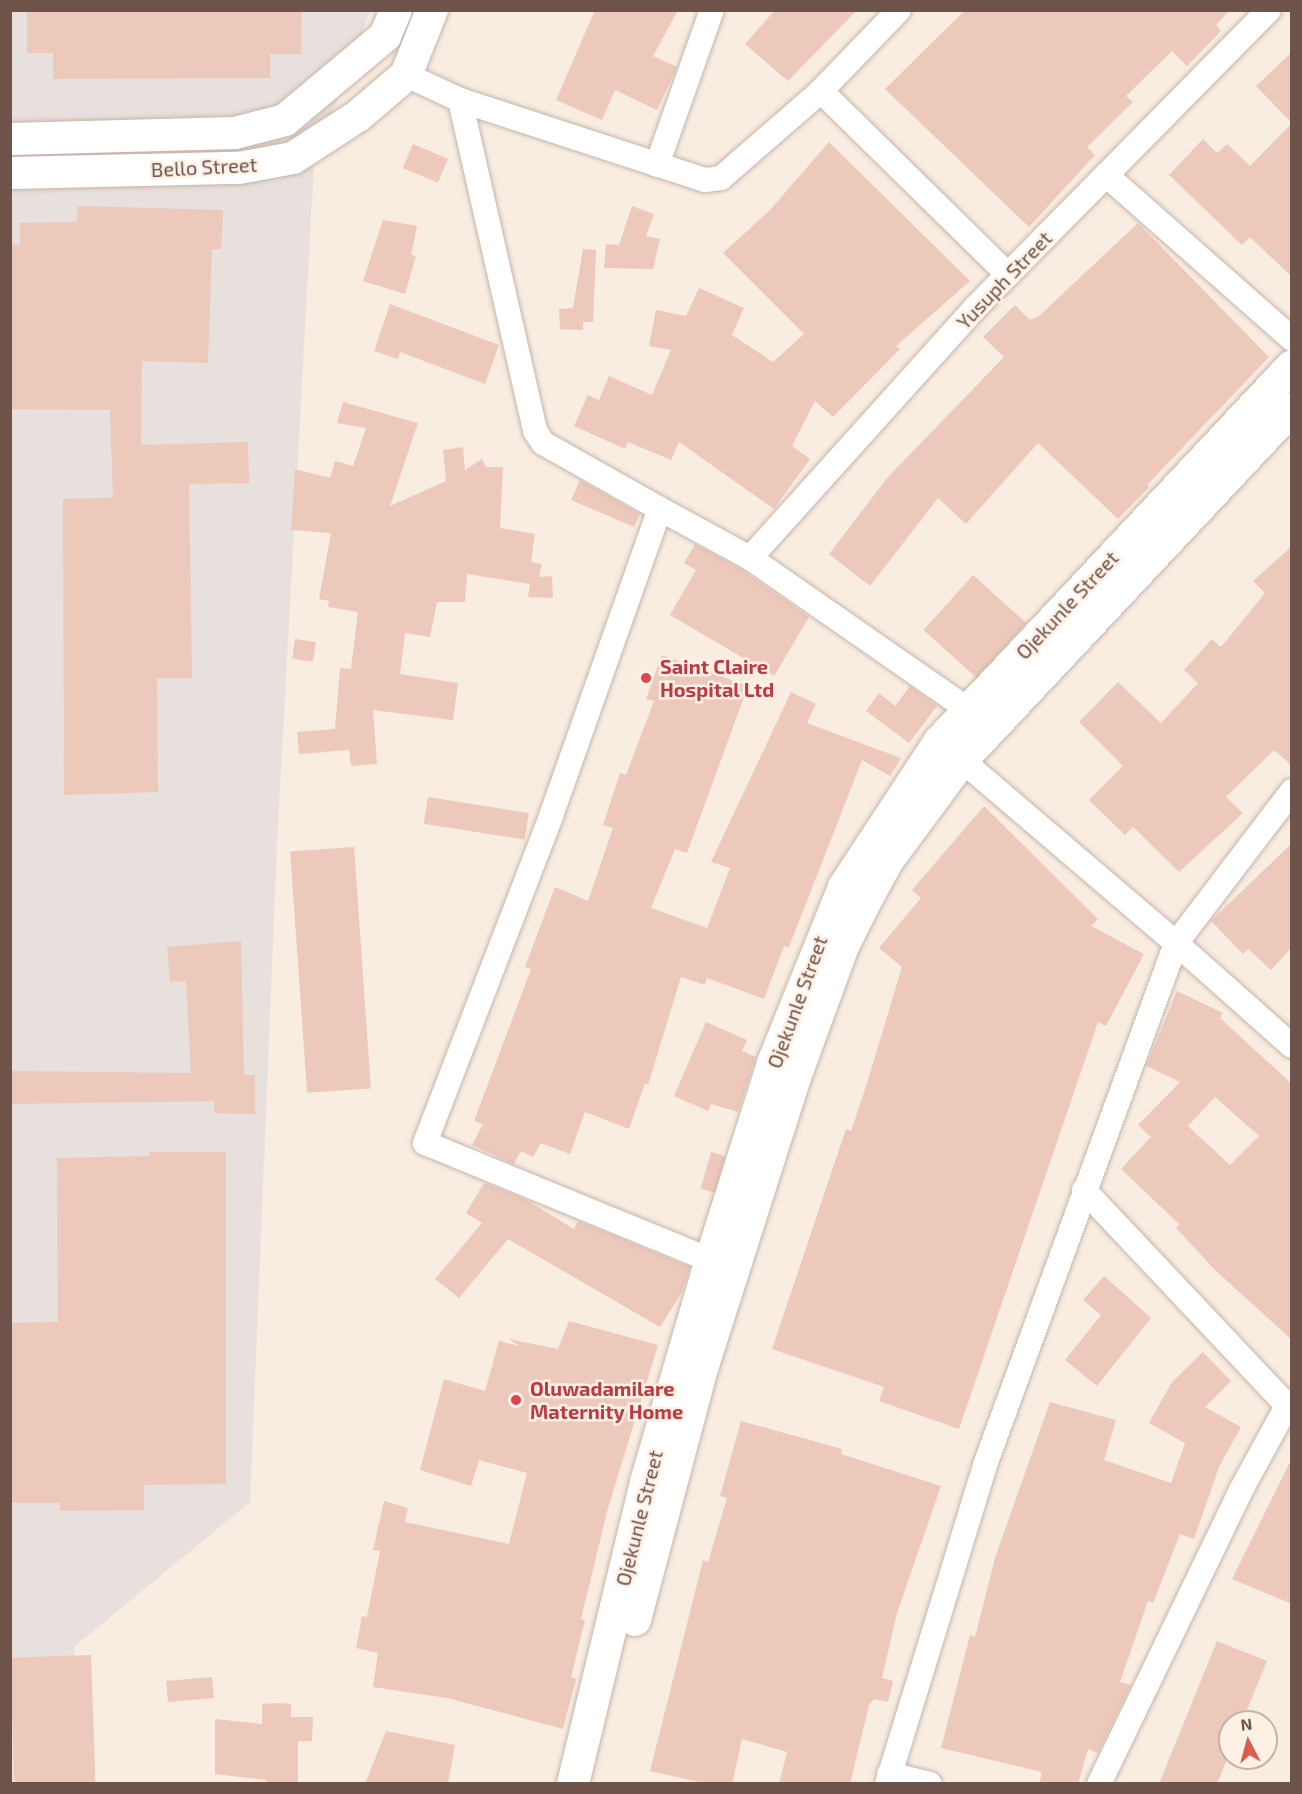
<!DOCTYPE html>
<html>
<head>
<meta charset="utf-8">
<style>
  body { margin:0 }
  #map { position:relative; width:1302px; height:1794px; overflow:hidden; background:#f9ede1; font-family:"Exo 2",sans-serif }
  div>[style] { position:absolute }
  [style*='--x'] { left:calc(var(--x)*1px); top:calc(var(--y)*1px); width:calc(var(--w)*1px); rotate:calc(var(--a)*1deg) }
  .industrial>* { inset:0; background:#e8e0dc }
  .building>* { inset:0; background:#ecc9bb; transform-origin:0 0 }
  .roads { filter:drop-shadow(0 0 2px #c8b4a9) drop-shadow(0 0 2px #c8b4a9) }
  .minor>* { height:24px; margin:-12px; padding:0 12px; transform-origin:12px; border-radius:12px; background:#fff }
  .tertiary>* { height:32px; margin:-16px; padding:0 16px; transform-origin:16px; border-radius:16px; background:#fff }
  .dots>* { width:16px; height:16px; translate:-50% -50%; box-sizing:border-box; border:3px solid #fdf1e6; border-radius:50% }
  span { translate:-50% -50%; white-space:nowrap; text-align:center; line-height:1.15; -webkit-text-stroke:5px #fdf1e6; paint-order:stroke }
  .street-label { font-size:20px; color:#6e534a }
  .health-label { font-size:20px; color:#be3a42; font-weight:700 }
  .left { translate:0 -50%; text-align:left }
  .frame { position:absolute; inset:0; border:12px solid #6e534a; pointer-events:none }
  .north { position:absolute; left:1218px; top:1710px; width:60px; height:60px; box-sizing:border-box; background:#fdf1e6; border:2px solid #c4b2a8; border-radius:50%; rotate:354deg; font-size:16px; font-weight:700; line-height:24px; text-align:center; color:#6e534a }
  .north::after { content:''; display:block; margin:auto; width:21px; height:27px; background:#d95e50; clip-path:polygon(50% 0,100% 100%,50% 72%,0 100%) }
</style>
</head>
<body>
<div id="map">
  <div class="industrial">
    <i style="clip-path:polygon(11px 11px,370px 11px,314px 162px,277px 843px,250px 1502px,74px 1647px,82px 1783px,11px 1784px)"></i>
  </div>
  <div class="building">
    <i style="clip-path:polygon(27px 10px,302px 10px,301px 54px,270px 54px,270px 78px,53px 79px,53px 53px,27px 53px)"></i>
    <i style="clip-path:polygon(595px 10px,678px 10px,653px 56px,677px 67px,657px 110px,615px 90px,602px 120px,556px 100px)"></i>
    <i style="clip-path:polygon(775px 10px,857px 10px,788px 81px,745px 44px)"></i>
    <i style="clip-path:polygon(965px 10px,1230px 10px,1216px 25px,1221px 31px,1187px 66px,1172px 51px,1126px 96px,1133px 102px,1087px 147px,1095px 155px,1029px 227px,885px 89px)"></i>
    <i style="clip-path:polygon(1292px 52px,1292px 123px,1256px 86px)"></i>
    <i style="clip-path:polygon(1292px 123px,1292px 277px,1250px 237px,1242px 245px,1169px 175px,1203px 139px,1217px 153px,1227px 144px,1250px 166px)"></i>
    <i style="clip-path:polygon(829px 142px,970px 281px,896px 346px,900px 349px,833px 417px,815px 401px,792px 446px,810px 459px,774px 509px,679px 442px,671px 460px,628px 442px,625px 449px,574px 426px,588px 395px,599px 400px,609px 376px,652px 395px,671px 350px,649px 346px,656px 310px,686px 316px,699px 288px,744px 308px,732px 335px,773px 362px,804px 334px,723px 253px,770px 210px)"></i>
    <i style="left:413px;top:144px;width:38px;height:26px;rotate:23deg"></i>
    <i style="clip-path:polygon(78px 206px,223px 210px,221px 249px,212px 249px,208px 363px,142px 361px,141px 445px,248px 442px,249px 483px,189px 484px,192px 678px,157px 678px,158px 792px,64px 795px,63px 499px,113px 498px,110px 410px,10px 409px,10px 244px,20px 245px,20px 223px,77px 222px)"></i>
    <i style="clip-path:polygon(632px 206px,654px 214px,646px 236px,660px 239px,653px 269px,604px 268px,606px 244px,619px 245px)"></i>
    <i style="clip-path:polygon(383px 220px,417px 226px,411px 255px,416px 256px,405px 294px,363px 281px)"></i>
    <i style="clip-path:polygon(1138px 223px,1269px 357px,1147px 485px,1149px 487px,1118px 519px,1038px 443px,966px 524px,938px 498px,870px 586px,829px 554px,888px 477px,1004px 357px,983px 337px,1015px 305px,1030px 320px,1039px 316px)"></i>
    <i style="clip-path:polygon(583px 249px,596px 250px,593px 322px,583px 322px,583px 330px,560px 329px,559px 309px,573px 308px)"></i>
    <i style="clip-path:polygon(390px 304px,499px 345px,485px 384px,400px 352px,398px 359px,374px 351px)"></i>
    <i style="clip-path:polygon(343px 402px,418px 423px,390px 506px,446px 481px,443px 450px,463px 447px,465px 470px,482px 459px,486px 467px,503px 467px,500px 528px,535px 534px,531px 562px,542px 564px,539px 577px,552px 576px,553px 598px,528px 597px,530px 584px,467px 574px,465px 602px,437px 602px,430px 637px,405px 633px,400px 674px,458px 683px,453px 720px,373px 710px,377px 764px,351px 766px,349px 750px,299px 754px,297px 732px,335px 729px,340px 668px,351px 669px,358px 612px,328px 607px,329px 601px,319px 599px,331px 533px,291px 530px,295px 469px,330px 478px,335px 461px,353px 466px,366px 428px,337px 423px)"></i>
    <i style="clip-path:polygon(580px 480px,640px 514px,634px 527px,571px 500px)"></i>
    <i style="clip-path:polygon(695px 544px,742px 570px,809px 617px,774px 676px,670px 615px,696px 570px,684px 563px)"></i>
    <i style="clip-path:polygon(1292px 546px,1292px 766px,1274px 750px,1226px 797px,1243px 813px,1179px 872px,1133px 827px,1125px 835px,1089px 800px,1123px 766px,1079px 722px,1118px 682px,1161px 723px,1198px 683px,1184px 670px,1212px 639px,1221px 647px,1265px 593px,1253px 581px)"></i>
    <i style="left:973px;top:575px;width:72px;height:74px;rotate:42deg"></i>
    <i style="left:295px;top:639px;width:21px;height:20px;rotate:8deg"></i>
    <i style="clip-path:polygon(662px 655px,748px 686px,687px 853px,675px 849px,651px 908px,707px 928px,730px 868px,711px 862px,791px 692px,816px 704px,807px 723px,901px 758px,890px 776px,862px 760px,789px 947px,784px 946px,764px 999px,707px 978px,705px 985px,681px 977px,648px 1085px,645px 1083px,629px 1129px,585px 1112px,570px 1154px,541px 1143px,533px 1157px,521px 1151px,514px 1164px,472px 1145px,483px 1124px,474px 1121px,531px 969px,525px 967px,555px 887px,588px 901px,613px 828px,603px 825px,620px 773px,626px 775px,654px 701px,646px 699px)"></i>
    <i style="clip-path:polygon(910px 686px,937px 706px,909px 743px,866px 711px,879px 693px,895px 706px)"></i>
    <i style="left:428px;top:797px;width:102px;height:27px;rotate:9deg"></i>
    <i style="clip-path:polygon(984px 806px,1098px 919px,1091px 926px,1144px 954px,1106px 1026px,1098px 1022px,959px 1429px,879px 1401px,884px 1387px,772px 1349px,846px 1129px,851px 1131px,867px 1083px,902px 967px,879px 948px,921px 898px,912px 890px)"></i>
    <i style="clip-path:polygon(1292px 843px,1292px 947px,1271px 970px,1248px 949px,1243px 954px,1211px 921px)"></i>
    <i style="left:354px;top:847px;width:242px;height:64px;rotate:86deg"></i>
    <i style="clip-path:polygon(241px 941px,244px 1075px,255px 1075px,255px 1114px,214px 1113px,214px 1101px,10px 1104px,10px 1071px,191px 1073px,186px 981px,170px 982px,167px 947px)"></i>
    <i style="clip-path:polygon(evenodd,1177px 991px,1223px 1013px,1220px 1018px,1292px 1084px,1292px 1340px,1216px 1271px,1176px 1228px,1179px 1224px,1121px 1169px,1151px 1137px,1138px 1125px,1180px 1082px,1146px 1066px,1177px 991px,1215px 1097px,1259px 1136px,1230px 1165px,1188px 1126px,1215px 1097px)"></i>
    <i style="clip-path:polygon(706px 1022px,747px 1040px,742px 1051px,756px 1057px,738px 1112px,711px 1104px,708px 1111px,674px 1096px)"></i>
    <i style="clip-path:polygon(149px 1152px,226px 1152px,226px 1484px,144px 1485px,144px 1510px,60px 1511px,60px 1503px,10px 1503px,10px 1323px,58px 1322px,57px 1158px,149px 1156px)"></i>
    <i style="left:711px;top:1152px;width:15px;height:38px;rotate:16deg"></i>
    <i style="clip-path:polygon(484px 1183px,525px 1199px,574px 1229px,578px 1221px,690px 1267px,682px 1292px,660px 1327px,508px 1239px,459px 1298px,435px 1279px,482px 1223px,466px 1213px)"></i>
    <i style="clip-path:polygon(1104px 1276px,1151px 1318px,1097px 1386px,1065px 1360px,1101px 1315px,1083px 1300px)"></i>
    <i style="clip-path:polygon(569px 1321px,658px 1345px,608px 1508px,581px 1619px,585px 1620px,571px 1677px,576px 1679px,563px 1729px,447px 1698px,373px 1687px,378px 1653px,356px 1648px,362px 1616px,367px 1617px,380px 1551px,373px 1550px,384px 1501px,408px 1508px,405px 1522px,509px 1544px,527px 1473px,479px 1460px,471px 1486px,420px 1470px,444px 1379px,485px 1391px,499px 1341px,519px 1346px,509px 1339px,558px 1349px)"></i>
    <i style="clip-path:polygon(1203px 1352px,1231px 1381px,1205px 1407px,1241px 1427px,1219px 1467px,1194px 1539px,1180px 1534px,1153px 1603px,1148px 1601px,1120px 1682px,1131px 1685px,1098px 1753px,1088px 1749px,1078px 1784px,1039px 1784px,1042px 1772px,941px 1748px,970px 1635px,975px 1637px,995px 1558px,1050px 1402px,1116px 1420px,1104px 1460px,1171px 1483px,1185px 1443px,1149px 1423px,1172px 1382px)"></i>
    <i style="clip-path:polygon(741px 1421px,842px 1449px,841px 1454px,941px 1486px,897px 1613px,882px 1678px,893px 1681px,888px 1702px,874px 1699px,869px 1705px,850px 1784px,779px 1784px,787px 1752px,742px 1739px,732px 1784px,708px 1784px,650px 1771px,703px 1560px,708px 1562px,727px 1498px,720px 1496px)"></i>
    <i style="clip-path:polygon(1292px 1458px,1292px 1604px,1232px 1579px)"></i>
    <i style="clip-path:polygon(1217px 1641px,1267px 1661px,1242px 1722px,1230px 1722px,1230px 1752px,1217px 1784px,1159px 1784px)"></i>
    <i style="left:91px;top:1655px;width:129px;height:81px;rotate:88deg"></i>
    <i style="left:212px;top:1677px;width:21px;height:46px;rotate:85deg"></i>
    <i style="clip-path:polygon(279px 1703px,291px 1704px,291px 1717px,313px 1717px,312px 1741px,298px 1741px,298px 1784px,266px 1784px,266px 1780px,215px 1774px,215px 1719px,262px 1724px,262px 1704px)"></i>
    <i style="clip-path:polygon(386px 1731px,455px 1745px,448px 1784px,365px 1784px)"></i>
  </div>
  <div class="roads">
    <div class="minor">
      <i style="--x:406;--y:75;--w:60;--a:24.8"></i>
      <i style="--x:460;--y:100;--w:339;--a:77.2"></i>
      <i style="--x:535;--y:431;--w:14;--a:56"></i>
      <i style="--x:543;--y:443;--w:134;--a:29.4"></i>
      <i style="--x:821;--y:91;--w:262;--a:44.5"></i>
      <i style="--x:460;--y:100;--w:258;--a:18.1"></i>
      <i style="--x:705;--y:180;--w:16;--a:-7"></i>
      <i style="--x:721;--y:178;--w:133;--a:-41"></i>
      <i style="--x:821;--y:91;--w:112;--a:-46.1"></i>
      <i style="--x:657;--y:165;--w:164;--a:-70.5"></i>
      <i style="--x:1106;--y:175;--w:248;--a:41.4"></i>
      <i style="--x:750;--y:558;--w:338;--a:-48"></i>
      <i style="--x:976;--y:307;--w:417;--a:-45.4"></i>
      <i style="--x:1292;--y:791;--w:191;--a:127.3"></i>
      <i style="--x:1176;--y:943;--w:155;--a:41.6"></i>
      <i style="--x:1084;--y:1190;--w:303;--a:46.7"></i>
      <i style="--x:725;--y:1266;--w:324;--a:-157.7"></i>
      <i style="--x:425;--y:1143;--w:350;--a:-68.9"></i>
      <i style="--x:551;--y:816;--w:326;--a:-70.5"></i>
      <i style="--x:660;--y:509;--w:102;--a:28.6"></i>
      <i style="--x:750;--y:558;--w:284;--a:34.8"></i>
      <i style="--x:889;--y:1774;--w:42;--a:13.7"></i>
      <i style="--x:887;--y:1784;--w:334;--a:-72.9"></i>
      <i style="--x:985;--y:1465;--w:556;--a:-69.9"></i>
      <i style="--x:1176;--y:943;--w:299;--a:-139.5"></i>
      <i style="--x:1099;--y:1784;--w:326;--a:-64.2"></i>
      <i style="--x:1241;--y:1490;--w:96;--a:-61.3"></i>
    </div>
    <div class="tertiary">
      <i style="--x:10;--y:139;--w:225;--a:-1.5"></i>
      <i style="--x:235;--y:133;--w:52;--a:-14.6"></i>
      <i style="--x:285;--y:120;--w:131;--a:-40"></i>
      <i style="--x:385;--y:36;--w:28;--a:-67"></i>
      <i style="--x:10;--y:173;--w:229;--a:-1.3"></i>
      <i style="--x:239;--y:168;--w:55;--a:-10.5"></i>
      <i style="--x:293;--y:158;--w:77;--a:-32.9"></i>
      <i style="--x:358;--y:116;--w:63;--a:-40.5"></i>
      <i style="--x:406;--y:75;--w:70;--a:-68.2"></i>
      <i style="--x:635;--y:1620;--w:253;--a:-75.1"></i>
      <i style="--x:700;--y:1375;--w:310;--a:-72.3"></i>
      <i style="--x:794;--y:1080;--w:143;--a:-69.9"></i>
      <i style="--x:843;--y:946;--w:47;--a:-63.4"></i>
      <i style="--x:864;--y:904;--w:50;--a:-61.4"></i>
      <i style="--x:888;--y:860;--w:124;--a:-53.5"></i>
      <i style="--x:962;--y:760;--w:482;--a:-46.8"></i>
      <i style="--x:573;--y:1784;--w:311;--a:-76.4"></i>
      <i style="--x:646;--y:1482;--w:232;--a:-73.7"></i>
      <i style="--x:711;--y:1259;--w:206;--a:-72.4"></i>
      <i style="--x:773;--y:1063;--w:190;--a:-68"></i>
      <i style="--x:844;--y:887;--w:175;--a:-56.7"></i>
      <i style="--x:940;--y:741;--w:514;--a:-46.81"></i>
    </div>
  </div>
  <div class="dots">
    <i style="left:646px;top:678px;background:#e0444e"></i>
    <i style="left:516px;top:1400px;background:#e0444e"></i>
  </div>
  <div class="street-label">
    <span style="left:204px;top:167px;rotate:-3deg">Bello Street</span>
    <span style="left:1004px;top:280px;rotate:-46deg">Yusuph Street</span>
    <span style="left:1067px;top:605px;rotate:-47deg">Ojekunle Street</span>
    <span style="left:797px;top:1002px;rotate:-70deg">Ojekunle Street</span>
    <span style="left:639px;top:1518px;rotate:-76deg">Ojekunle Street</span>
  </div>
  <div class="health-label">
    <span class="left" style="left:660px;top:678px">Saint Claire<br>Hospital Ltd</span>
    <span class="left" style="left:530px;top:1400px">Oluwadamilare<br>Maternity Home</span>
  </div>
  <div class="frame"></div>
  <div class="north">N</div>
</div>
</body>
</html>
